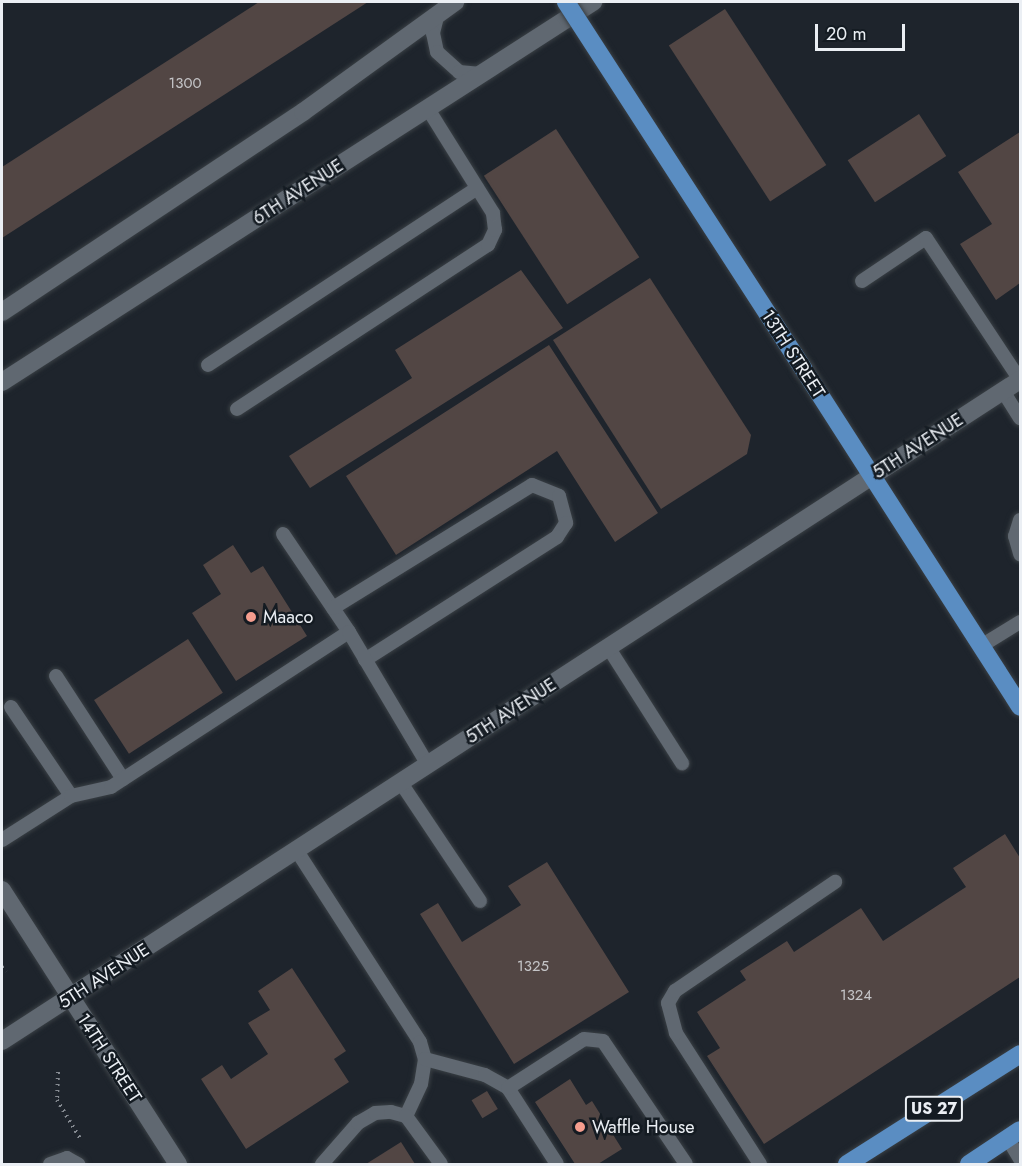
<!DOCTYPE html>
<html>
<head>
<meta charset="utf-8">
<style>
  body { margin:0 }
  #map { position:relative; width:1022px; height:1166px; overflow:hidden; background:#1e242c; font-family:Jost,sans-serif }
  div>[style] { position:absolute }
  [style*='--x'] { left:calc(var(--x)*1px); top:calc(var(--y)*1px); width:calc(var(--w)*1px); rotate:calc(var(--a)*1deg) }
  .building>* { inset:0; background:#524644; transform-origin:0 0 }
  .path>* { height:4px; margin-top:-2px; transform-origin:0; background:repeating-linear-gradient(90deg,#858a91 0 1.5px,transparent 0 6px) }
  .roads { filter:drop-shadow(0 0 2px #3a4045) drop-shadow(0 0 2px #3a4045) }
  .lane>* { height:14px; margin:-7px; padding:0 7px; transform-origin:7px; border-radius:7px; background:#606871 }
  .street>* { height:18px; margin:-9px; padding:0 9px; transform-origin:9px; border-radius:9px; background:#606871 }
  .secondary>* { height:18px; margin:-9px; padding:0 9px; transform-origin:9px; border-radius:9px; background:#606871 }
  .primary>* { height:18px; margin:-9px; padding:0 9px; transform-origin:9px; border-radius:9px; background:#5a8dc2 }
  .bridges { filter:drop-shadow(0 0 2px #3a4045) drop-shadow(0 0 2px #3a4045) }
  .primary-bridge>* { height:18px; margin:-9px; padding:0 9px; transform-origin:9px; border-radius:9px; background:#5a8dc2 }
  .dots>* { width:16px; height:16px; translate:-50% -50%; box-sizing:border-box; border:3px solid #141b22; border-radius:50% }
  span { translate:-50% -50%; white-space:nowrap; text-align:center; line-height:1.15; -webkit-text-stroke:5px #141b22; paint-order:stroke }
  .number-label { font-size:15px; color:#c5c5c8 }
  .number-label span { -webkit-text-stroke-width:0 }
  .shield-label span { padding:2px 4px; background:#141b22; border:2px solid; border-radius:4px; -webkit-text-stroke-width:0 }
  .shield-label { font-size:16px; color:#ebeff4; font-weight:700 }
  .street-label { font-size:18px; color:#ebeff4 }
  .poi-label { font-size:18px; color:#ebeff4 }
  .left { translate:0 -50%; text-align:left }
  .frame { position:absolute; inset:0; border:3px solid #ebeff4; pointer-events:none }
  .scale { position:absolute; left:815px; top:24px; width:90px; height:27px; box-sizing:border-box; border:3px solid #ebeff4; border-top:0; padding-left:8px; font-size:18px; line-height:21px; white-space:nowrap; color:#ebeff4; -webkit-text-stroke:4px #141b22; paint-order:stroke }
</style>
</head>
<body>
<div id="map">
  <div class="building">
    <i style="clip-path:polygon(259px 2px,368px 2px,2px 238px,2px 167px)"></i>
    <i style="left:725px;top:9px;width:186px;height:67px;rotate:57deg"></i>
    <i style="left:919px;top:114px;width:50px;height:85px;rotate:57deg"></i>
    <i style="left:556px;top:129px;width:153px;height:86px;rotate:57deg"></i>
    <i style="clip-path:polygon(1020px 132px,1020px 283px,996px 300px,960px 244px,992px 224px,958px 172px)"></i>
    <i style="clip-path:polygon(521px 270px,563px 328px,310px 488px,289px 456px,412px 378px,395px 350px)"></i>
    <i style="clip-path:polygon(650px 278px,751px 435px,747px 454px,661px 509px,553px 340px)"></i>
    <i style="clip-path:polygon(549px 345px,658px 513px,615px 542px,557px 451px,396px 555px,346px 476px)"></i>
    <i style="clip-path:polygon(233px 545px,251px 573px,263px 566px,307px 636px,236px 681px,192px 613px,221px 594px,203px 565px)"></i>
    <i style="left:188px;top:639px;width:64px;height:112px;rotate:57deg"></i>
    <i style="clip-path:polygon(1005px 834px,1020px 858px,1020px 977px,764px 1144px,707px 1056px,720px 1048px,697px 1012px,746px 980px,740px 971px,787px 941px,794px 952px,861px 908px,883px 941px,966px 887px,953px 868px)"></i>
    <i style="clip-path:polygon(547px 862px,629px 992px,514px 1064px,420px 914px,438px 903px,462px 942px,521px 905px,508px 886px)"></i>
    <i style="clip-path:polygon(292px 968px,346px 1051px,334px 1059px,349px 1082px,246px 1149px,201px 1079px,222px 1065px,231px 1079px,268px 1054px,248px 1023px,270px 1010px,258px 991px)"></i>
    <i style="clip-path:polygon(570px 1079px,586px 1105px,592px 1101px,622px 1149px,598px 1164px,575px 1164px,535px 1102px)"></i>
    <i style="left:487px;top:1091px;width:21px;height:18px;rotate:59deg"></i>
    <i style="clip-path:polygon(401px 1142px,415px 1164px,366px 1164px)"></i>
  </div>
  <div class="path">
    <i style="--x:2;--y:967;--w:6;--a:39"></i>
    <i style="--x:58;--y:1072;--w:28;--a:92"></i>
    <i style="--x:57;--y:1100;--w:47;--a:59"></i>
  </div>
  <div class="roads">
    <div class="lane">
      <i style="--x:438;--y:13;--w:21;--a:104"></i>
      <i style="--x:433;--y:33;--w:19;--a:78"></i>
      <i style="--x:437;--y:52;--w:30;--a:42"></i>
      <i style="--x:459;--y:72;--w:22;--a:5"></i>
      <i style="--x:862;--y:281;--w:77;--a:-33.9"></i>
      <i style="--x:926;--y:238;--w:170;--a:56.5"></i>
      <i style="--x:208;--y:365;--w:322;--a:-33.3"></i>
      <i style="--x:1003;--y:391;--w:32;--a:58"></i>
      <i style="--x:237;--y:409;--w:300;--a:-33.2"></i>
      <i style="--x:488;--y:245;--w:17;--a:-65"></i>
      <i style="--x:495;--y:230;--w:17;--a:-97"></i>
      <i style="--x:493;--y:213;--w:123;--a:-122"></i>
      <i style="--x:1020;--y:520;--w:17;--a:107"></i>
      <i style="--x:1015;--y:536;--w:19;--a:74"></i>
      <i style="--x:283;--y:534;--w:118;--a:56"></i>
      <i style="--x:333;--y:608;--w:234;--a:-31.7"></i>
      <i style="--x:532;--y:485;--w:29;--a:22"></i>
      <i style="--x:559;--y:496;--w:28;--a:75"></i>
      <i style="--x:566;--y:523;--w:17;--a:123"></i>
      <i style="--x:557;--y:537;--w:228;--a:147.4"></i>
      <i style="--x:981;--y:646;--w:46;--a:-31.6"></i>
      <i style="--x:608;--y:647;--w:138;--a:57.5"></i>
      <i style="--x:56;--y:676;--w:123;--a:57"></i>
      <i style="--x:11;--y:707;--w:107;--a:56"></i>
      <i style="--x:401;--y:783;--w:142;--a:56.2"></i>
      <i style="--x:2;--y:840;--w:82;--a:-32.5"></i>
      <i style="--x:71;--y:796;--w:41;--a:-12.7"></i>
      <i style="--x:111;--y:787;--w:284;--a:-33.1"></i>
      <i style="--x:349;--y:632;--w:155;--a:59.3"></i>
      <i style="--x:297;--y:851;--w:227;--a:57.2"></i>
      <i style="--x:420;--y:1042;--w:18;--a:74"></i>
      <i style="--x:425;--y:1059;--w:25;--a:99"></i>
      <i style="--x:421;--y:1084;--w:35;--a:115"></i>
      <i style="--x:425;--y:1059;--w:62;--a:14.9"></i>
      <i style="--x:485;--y:1075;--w:26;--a:29"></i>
      <i style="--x:508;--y:1088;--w:90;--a:57.2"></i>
      <i style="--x:508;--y:1088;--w:90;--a:-32.8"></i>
      <i style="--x:584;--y:1039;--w:19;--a:6"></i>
      <i style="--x:603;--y:1041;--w:148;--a:56"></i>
      <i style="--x:1008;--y:1139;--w:23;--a:59"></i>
      <i style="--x:50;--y:1164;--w:18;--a:-19"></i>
      <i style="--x:67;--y:1158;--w:13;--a:29"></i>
      <i style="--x:322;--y:1164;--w:55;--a:-48.7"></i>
      <i style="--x:358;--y:1123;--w:20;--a:-30"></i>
      <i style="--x:375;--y:1113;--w:16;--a:-4"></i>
      <i style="--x:391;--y:1112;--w:16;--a:15"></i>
      <i style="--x:406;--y:1116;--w:59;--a:53.9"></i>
      <i style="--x:760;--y:1164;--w:156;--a:-122.7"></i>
      <i style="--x:676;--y:1033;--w:31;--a:-105"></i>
      <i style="--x:668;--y:1003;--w:14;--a:-60"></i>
      <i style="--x:675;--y:991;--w:194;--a:-34.3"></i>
    </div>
    <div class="street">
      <i style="--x:2;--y:890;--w:326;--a:57.3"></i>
    </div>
    <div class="secondary">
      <i style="--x:2;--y:312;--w:361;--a:-33.6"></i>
      <i style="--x:303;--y:112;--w:188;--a:-35.9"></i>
      <i style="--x:2;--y:382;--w:703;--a:-32.74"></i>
      <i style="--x:2;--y:1041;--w:1214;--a:-33"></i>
    </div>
    <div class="primary">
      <i style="--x:804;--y:370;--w:400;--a:57.3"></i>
      <i style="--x:847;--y:1164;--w:205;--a:-32.4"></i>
      <i style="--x:969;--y:1164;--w:61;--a:-33.7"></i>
    </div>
  </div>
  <div class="bridges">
    <div class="primary-bridge">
      <i style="--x:566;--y:2;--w:438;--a:57.1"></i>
    </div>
  </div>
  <div class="dots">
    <i style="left:251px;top:617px;background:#f59d8e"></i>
    <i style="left:580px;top:1127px;background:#f59d8e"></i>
  </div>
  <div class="number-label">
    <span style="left:185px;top:84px">1300</span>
    <span style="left:533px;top:967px">1325</span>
    <span style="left:856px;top:996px">1324</span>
  </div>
  <div class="shield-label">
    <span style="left:934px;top:1109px">US 27</span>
  </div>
  <div class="street-label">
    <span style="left:298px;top:192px;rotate:-33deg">6TH AVENUE</span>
    <span style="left:793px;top:354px;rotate:57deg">13TH STREET</span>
    <span style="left:918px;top:446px;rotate:-33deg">5TH AVENUE</span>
    <span style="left:511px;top:711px;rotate:-33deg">5TH AVENUE</span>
    <span style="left:104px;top:976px;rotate:-33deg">5TH AVENUE</span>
    <span style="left:109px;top:1058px;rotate:57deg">14TH STREET</span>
  </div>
  <div class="poi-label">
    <span class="left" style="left:263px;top:617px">Maaco</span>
    <span class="left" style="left:592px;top:1127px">Waffle House</span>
  </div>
  <div class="frame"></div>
  <div class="scale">20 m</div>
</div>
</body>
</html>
